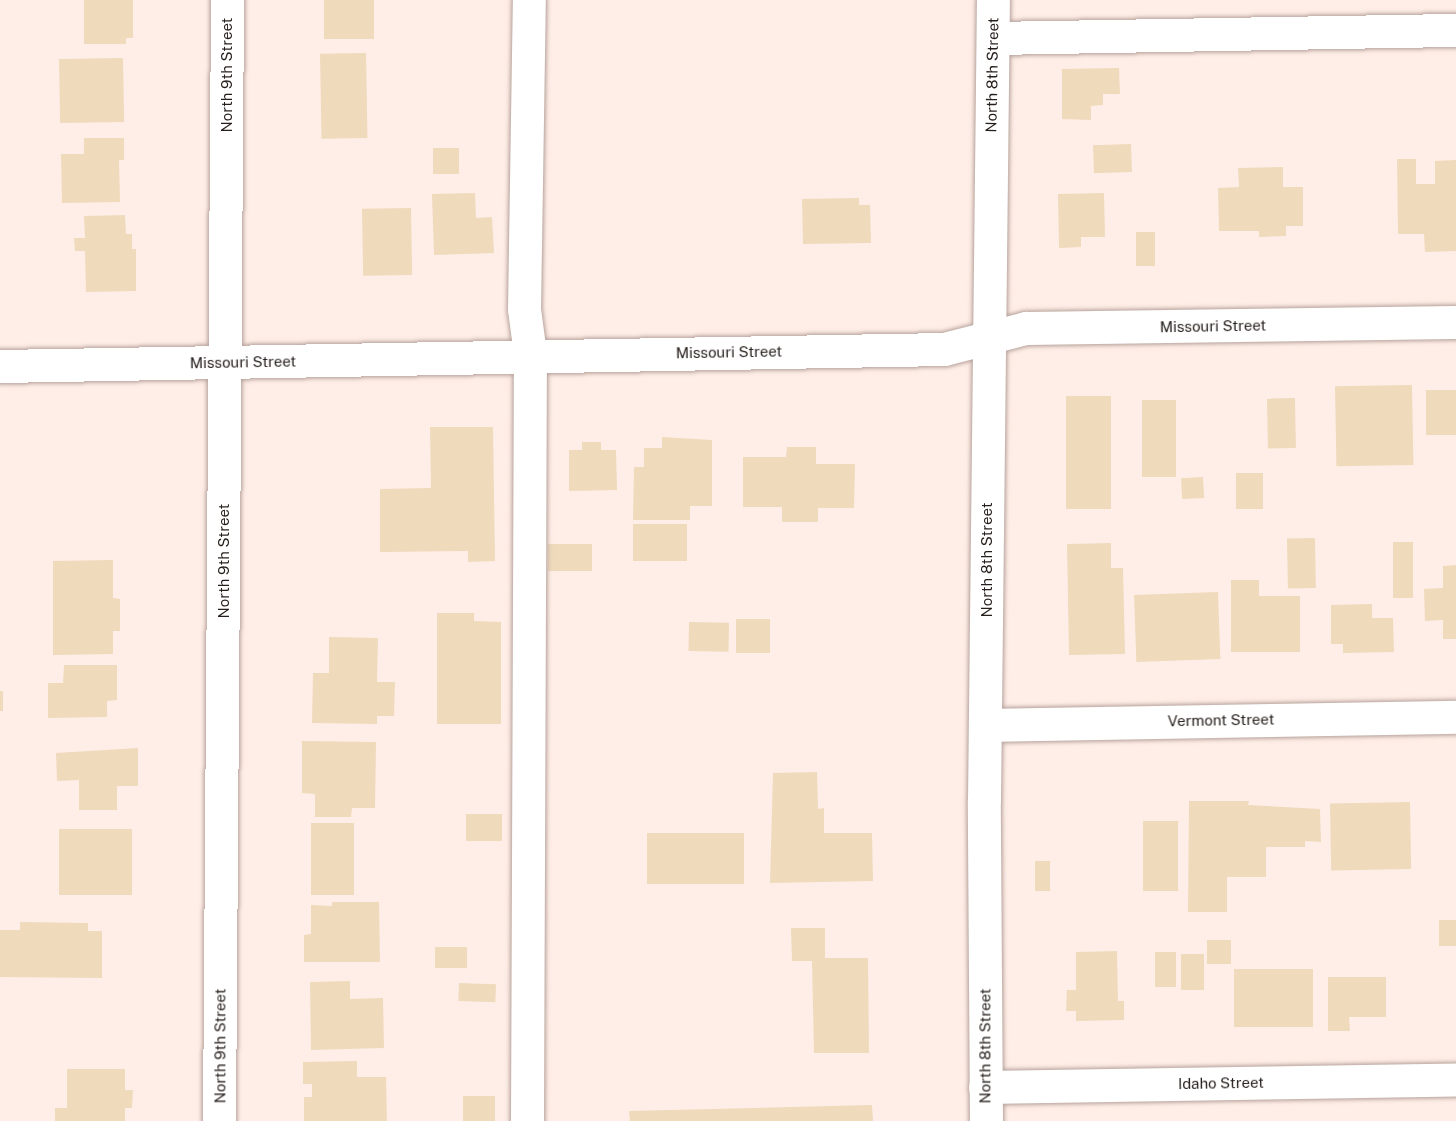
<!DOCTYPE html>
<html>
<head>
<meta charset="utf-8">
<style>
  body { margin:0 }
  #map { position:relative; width:1456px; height:1121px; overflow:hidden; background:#ffeee7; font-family:"Public Sans",sans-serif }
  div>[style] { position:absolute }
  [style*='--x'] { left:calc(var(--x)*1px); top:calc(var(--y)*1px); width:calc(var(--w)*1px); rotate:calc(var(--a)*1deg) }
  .building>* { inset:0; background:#efdabc; transform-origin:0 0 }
  .roads { filter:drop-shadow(0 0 2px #b7a39c) drop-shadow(0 0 2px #b7a39c) }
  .minor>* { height:33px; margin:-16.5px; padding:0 16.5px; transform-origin:16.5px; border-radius:16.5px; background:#fff }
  span { translate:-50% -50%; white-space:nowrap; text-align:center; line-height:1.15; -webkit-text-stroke:6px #fff; paint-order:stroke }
  .street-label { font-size:15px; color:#251e1b }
</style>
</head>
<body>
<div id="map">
  <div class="building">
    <i style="clip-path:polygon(84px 0,133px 0,133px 38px,126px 38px,126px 44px,84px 44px)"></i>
    <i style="left:324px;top:0;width:50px;height:39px"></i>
    <i style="left:366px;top:53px;width:85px;height:46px;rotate:89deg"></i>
    <i style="left:123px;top:58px;width:64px;height:64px;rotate:89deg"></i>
    <i style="clip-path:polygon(1119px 68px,1120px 94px,1103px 94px,1103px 105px,1091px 106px,1091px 120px,1062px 119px,1062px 69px)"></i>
    <i style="clip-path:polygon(84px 138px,124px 138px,124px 160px,119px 160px,120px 202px,62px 203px,61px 154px,84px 154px)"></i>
    <i style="left:1131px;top:144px;width:28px;height:38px;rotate:88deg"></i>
    <i style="left:459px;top:148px;width:26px;height:26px;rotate:90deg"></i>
    <i style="clip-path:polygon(1397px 159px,1416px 159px,1416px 184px,1435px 184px,1435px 161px,1456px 160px,1456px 251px,1425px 252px,1424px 234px,1398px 234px)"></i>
    <i style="clip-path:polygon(1283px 167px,1283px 187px,1303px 187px,1303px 226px,1286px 226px,1286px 236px,1259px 237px,1259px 231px,1219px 231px,1218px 188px,1239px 187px,1238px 168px)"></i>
    <i style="clip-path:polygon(475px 193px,476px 218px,492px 217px,494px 253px,434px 255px,432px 194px)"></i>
    <i style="clip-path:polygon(1104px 193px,1105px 237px,1081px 237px,1081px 247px,1059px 248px,1058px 194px)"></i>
    <i style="clip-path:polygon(859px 198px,859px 205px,870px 205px,871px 243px,803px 244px,802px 199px)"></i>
    <i style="left:411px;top:208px;width:67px;height:49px;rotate:89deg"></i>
    <i style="clip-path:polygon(125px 215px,126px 234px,132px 234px,132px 249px,136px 249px,136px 291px,86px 292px,85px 251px,75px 251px,74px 238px,85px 238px,84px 216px)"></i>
    <i style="left:1136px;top:232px;width:19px;height:34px"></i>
    <i style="left:1412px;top:385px;width:80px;height:77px;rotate:89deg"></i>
    <i style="left:1426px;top:390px;width:30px;height:45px"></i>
    <i style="left:1066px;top:396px;width:45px;height:113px"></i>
    <i style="left:1295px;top:398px;width:50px;height:28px;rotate:89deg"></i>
    <i style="left:1142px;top:400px;width:34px;height:77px"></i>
    <i style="clip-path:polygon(430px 427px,493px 427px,495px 561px,468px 562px,468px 551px,380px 552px,380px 489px,431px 488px)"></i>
    <i style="clip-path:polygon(662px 437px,712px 440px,712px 506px,690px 506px,690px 520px,633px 520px,634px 467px,644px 467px,644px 448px,662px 448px)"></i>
    <i style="clip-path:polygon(582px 442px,601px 442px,601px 450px,616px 450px,617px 490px,569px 491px,569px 450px,582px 450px)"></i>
    <i style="clip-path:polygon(787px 447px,816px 447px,816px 464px,855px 464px,854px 508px,818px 508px,818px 522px,782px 522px,782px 507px,743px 507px,743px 457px,786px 457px)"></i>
    <i style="left:1236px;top:473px;width:27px;height:36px"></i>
    <i style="left:1203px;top:477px;width:21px;height:22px;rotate:87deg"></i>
    <i style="left:687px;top:524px;width:37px;height:54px;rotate:90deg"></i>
    <i style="left:1315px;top:538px;width:50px;height:28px;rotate:89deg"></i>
    <i style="left:1393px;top:542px;width:20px;height:56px"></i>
    <i style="clip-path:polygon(1111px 543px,1111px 568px,1123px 568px,1125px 654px,1069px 655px,1067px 544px)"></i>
    <i style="left:548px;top:544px;width:44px;height:27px"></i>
    <i style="clip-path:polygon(113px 560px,113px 598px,120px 599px,120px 631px,113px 631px,113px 654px,53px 655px,53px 561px)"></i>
    <i style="clip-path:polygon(1456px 565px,1456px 639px,1443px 639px,1443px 620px,1425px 621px,1424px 589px,1443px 588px,1443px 566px)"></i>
    <i style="clip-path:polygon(1231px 580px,1259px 580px,1259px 596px,1300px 596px,1300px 652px,1231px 652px)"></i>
    <i style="left:1218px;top:592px;width:67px;height:84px;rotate:88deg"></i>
    <i style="clip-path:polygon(1372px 604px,1372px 618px,1393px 618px,1394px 652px,1343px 653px,1343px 644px,1331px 644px,1331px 605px)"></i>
    <i style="clip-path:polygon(437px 613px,474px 613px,474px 621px,501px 622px,501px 724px,437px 724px)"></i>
    <i style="left:736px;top:619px;width:34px;height:34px"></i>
    <i style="left:689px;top:622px;width:40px;height:29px;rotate:1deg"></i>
    <i style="clip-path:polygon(329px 637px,378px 638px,377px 682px,395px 682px,394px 716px,377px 716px,377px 724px,312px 723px,313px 673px,329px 673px)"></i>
    <i style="clip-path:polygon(64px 665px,117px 665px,117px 700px,107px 701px,107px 717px,48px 718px,48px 683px,63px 683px)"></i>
    <i style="left:0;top:691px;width:3px;height:20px"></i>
    <i style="clip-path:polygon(302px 741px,376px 742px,375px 808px,352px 808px,351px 817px,315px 817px,315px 794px,302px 793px)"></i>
    <i style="clip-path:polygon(138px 748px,138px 786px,117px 786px,117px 810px,79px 810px,79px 780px,57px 781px,56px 753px)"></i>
    <i style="clip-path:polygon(817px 772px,818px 809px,824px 808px,824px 833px,872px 833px,873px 881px,770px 883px,773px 773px)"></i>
    <i style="clip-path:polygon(1189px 801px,1249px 801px,1248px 805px,1320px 809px,1321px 842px,1305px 841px,1305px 847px,1266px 847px,1266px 877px,1227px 877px,1227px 912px,1188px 912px)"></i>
    <i style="left:1410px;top:802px;width:67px;height:80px;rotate:89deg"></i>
    <i style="left:466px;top:814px;width:36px;height:27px"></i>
    <i style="left:1143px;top:821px;width:35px;height:70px"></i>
    <i style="left:311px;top:823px;width:43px;height:72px"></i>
    <i style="left:59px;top:829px;width:73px;height:66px"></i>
    <i style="left:647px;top:833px;width:97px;height:51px"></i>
    <i style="left:1035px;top:861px;width:15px;height:30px"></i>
    <i style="clip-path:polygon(332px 902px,379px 902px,380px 962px,304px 962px,304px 935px,311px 934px,311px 905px,332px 906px)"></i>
    <i style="left:1456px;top:920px;width:26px;height:17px;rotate:90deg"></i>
    <i style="clip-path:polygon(20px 922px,88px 923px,88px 931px,102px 931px,102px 978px,0 977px,0 930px,20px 930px)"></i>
    <i style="clip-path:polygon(791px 928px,825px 928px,825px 958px,868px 958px,869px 1053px,814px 1053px,812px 961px,792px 961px)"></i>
    <i style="left:1207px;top:940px;width:24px;height:24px"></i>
    <i style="left:435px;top:947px;width:32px;height:21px"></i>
    <i style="clip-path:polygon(1117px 951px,1118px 1001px,1124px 1001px,1124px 1020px,1076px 1021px,1076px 1011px,1066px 1011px,1067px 990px,1076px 990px,1076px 952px)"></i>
    <i style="left:1155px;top:952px;width:21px;height:35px"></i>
    <i style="left:1181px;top:954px;width:23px;height:36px"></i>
    <i style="left:1234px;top:969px;width:79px;height:58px"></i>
    <i style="clip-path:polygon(1328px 977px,1386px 977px,1386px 1017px,1349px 1017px,1350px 1031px,1328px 1031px)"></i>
    <i style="clip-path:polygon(350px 981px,350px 999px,383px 998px,384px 1048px,311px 1050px,310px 982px)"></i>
    <i style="left:459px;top:983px;width:37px;height:18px;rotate:2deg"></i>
    <i style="clip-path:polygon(357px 1061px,357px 1077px,386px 1077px,387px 1121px,304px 1121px,304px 1097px,312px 1097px,312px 1084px,303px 1084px,303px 1062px)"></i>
    <i style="clip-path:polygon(67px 1069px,125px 1069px,125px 1090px,133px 1090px,132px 1108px,125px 1108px,125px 1121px,55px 1121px,55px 1108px,67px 1108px)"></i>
    <i style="left:463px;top:1096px;width:32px;height:25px"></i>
    <i style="clip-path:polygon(872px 1105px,873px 1121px,630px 1121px,629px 1111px)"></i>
  </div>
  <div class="roads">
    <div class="minor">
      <i style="--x:993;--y:38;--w:463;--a:-1"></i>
      <i style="--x:0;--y:366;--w:944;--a:-1.03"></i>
      <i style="--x:944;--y:349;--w:85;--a:-14.4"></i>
      <i style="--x:1026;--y:328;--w:430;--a:-0.8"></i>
      <i style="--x:985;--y:725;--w:471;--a:-1"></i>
      <i style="--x:985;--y:1087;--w:471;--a:-0.9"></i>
      <i style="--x:219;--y:1121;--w:1121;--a:-89.59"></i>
      <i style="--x:527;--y:1121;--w:767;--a:-89.78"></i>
      <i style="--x:530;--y:354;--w:45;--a:-97.6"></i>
      <i style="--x:524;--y:309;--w:309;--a:-89.1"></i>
      <i style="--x:986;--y:1121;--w:321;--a:-90.4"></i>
      <i style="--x:984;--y:800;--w:800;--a:-89.36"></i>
    </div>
  </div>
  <div class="street-label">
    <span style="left:227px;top:75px;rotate:-90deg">North 9th Street</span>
    <span style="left:992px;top:75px;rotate:-89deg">North 8th Street</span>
    <span style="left:1213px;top:326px;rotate:-1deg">Missouri Street</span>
    <span style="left:729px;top:352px;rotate:-1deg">Missouri Street</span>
    <span style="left:243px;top:362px;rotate:-1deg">Missouri Street</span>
    <span style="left:987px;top:560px;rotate:-90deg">North 8th Street</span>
    <span style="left:224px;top:561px;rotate:-90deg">North 9th Street</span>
    <span style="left:1221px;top:720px;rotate:-1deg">Vermont Street</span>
    <span style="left:220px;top:1046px;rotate:-90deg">North 9th Street</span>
    <span style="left:985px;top:1046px;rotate:-90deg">North 8th Street</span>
    <span style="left:1221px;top:1083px;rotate:-1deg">Idaho Street</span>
  </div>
</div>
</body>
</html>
